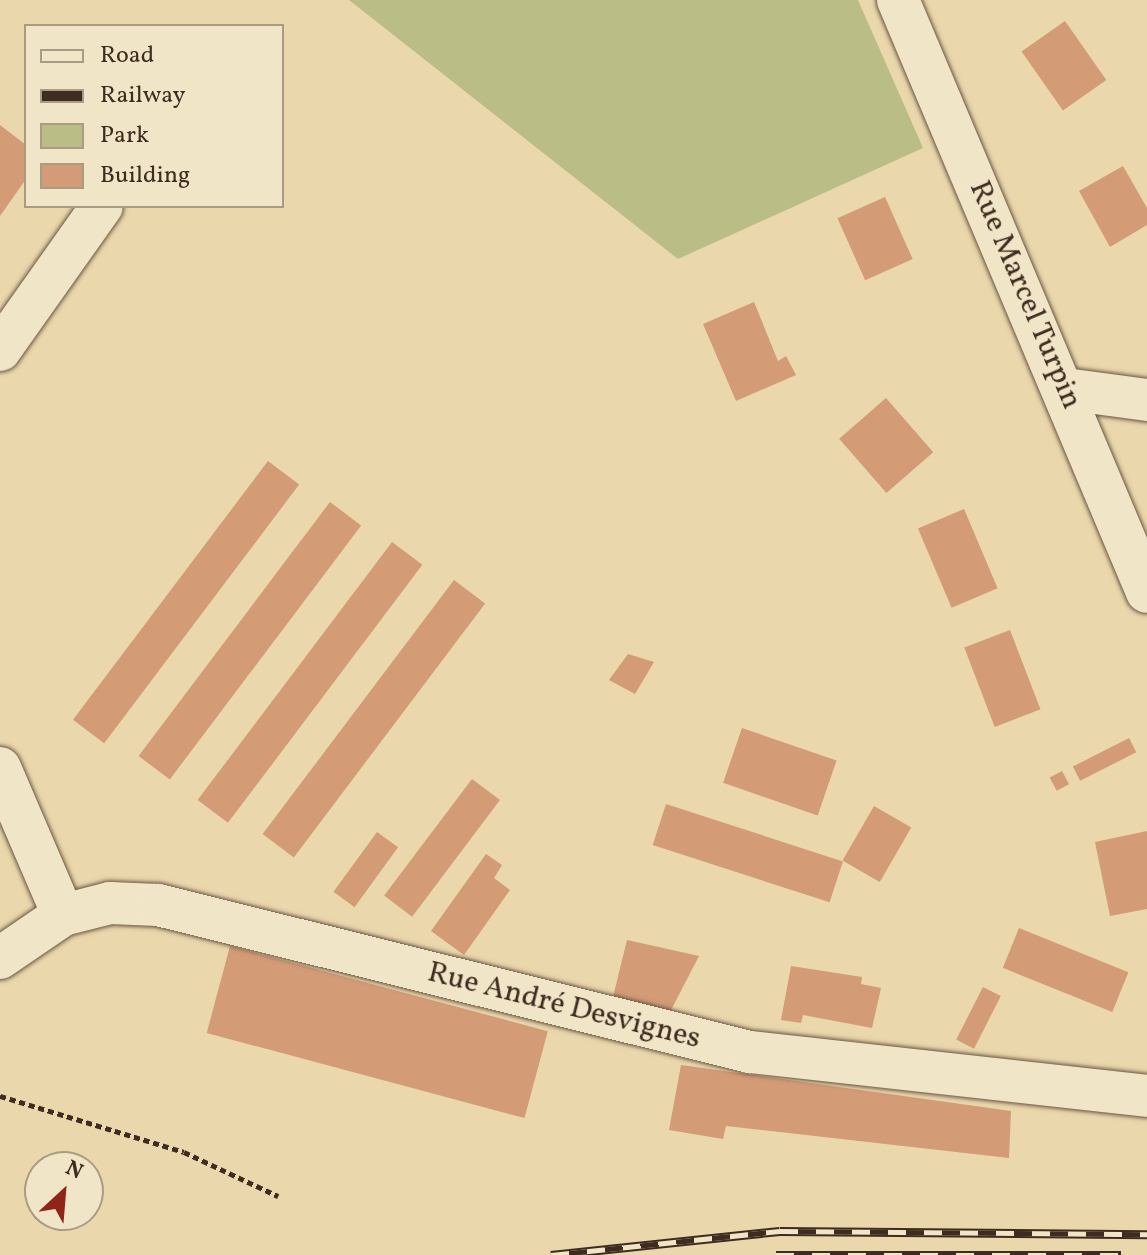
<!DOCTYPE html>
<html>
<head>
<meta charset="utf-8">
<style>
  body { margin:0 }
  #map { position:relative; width:1147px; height:1255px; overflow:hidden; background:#ead7ab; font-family:Vollkorn,serif }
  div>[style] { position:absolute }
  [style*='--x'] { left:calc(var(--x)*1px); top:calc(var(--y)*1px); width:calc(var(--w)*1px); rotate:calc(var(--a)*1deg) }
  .green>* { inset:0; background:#bbbd86 }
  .building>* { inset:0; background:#d39b76; transform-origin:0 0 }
  .path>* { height:5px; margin-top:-2.5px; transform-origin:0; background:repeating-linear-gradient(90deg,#3f2c21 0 6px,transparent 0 10px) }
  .roads { filter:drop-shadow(0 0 2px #6a5744) drop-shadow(0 0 2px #6a5744) }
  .minor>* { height:42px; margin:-21px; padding:0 21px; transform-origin:21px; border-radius:21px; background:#f1e5c8 }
  .rail>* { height:9px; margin-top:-4.5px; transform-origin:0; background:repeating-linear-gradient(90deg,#f1e5c8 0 18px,#3f2c21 0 36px); box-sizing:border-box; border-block:2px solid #3f2c21 }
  span { translate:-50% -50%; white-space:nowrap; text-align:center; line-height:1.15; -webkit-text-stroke:6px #f1e5c8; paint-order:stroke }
  .street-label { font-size:30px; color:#3f2c21 }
  .legend { position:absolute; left:24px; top:24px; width:260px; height:184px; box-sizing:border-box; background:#f1e5c8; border:2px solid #aa9b85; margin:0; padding:10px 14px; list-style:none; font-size:24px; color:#3f2c21 }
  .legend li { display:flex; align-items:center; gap:16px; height:40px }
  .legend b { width:40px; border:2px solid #aa9b85 }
  .north { position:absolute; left:24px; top:1151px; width:80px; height:80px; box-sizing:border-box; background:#f1e5c8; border:2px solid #aa9b85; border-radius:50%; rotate:26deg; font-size:22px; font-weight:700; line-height:32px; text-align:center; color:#3f2c21 }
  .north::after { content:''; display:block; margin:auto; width:28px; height:36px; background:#8f2418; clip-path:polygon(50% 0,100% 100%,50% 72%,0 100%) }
</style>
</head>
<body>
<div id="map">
  <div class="green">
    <i style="clip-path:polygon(349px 0,858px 0,923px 148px,678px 259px)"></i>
  </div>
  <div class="building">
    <i style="left:1065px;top:21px;width:72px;height:53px;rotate:55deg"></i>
    <i style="clip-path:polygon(0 125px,26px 145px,26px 179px,0 216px)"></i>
    <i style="clip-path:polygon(1123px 166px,1147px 208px,1147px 225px,1110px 247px,1079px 191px)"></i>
    <i style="left:885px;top:197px;width:68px;height:52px;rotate:66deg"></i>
    <i style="clip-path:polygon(754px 302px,778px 361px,786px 356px,796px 375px,736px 401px,703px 324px)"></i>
    <i style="left:886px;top:398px;width:72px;height:62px;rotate:49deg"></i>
    <i style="left:268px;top:461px;width:39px;height:324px;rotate:37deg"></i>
    <i style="left:330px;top:502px;width:39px;height:318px;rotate:37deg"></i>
    <i style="left:964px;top:509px;width:86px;height:50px;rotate:67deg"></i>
    <i style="left:392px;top:542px;width:38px;height:323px;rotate:37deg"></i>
    <i style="left:454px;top:580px;width:39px;height:318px;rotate:37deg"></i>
    <i style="left:1010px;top:630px;width:85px;height:49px;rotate:69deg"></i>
    <i style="clip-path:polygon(628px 654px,654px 662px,635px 694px,609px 680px)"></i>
    <i style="left:742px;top:728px;width:100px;height:58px;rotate:19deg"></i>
    <i style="left:1129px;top:738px;width:16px;height:63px;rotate:63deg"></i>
    <i style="left:1062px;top:771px;width:15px;height:14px;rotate:62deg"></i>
    <i style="left:472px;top:779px;width:35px;height:146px;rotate:37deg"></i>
    <i style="left:666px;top:804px;width:186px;height:43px;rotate:18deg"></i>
    <i style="left:874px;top:806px;width:43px;height:63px;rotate:30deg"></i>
    <i style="clip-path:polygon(1147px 831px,1147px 909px,1110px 916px,1095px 842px)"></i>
    <i style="left:377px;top:832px;width:26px;height:74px;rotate:36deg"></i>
    <i style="clip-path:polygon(486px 854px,502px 865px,494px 878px,510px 890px,464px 955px,431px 931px)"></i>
    <i style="left:1019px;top:928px;width:118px;height:43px;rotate:22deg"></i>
    <i style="clip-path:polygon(627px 940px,699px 956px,668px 1016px,612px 1001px)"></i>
    <i style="left:230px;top:946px;width:329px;height:90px;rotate:15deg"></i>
    <i style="clip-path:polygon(791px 966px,862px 977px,861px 984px,881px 988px,872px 1028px,803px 1015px,801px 1023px,781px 1020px)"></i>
    <i style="left:983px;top:987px;width:20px;height:59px;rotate:27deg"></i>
    <i style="clip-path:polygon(681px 1065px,1011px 1111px,1009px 1158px,726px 1126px,723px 1139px,669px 1130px)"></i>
  </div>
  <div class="path">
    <i style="--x:0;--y:1096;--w:192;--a:16.9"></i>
    <i style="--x:184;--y:1152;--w:104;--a:25.1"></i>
  </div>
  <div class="roads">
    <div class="minor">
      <i style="--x:898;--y:0;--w:642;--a:67.19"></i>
      <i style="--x:0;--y:350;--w:176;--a:-54.7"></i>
      <i style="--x:1065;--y:389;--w:83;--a:7.6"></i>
      <i style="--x:0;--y:768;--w:160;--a:66.8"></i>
      <i style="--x:0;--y:958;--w:76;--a:-34.3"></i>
      <i style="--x:63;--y:915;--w:49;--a:-14.3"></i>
      <i style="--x:110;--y:903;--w:48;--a:2.4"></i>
      <i style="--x:158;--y:905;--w:610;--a:13.95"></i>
      <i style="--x:750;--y:1052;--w:399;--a:6.3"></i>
    </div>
  </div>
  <div class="rail">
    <i style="--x:551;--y:1255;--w:230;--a:-6"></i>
    <i style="--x:780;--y:1231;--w:367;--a:0.5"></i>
    <i style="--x:776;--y:1255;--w:345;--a:0"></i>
  </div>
  <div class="street-label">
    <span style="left:1025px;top:295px;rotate:67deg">Rue Marcel Turpin</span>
    <span style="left:564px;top:1006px;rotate:14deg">Rue André Desvignes</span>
  </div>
  <ul class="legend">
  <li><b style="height:10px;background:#f1e5c8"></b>Road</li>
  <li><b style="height:10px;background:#3f2c21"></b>Railway</li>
  <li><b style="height:22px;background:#bbbd86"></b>Park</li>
  <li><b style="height:22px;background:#d39b76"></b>Building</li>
  </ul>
  <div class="north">N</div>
</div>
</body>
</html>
